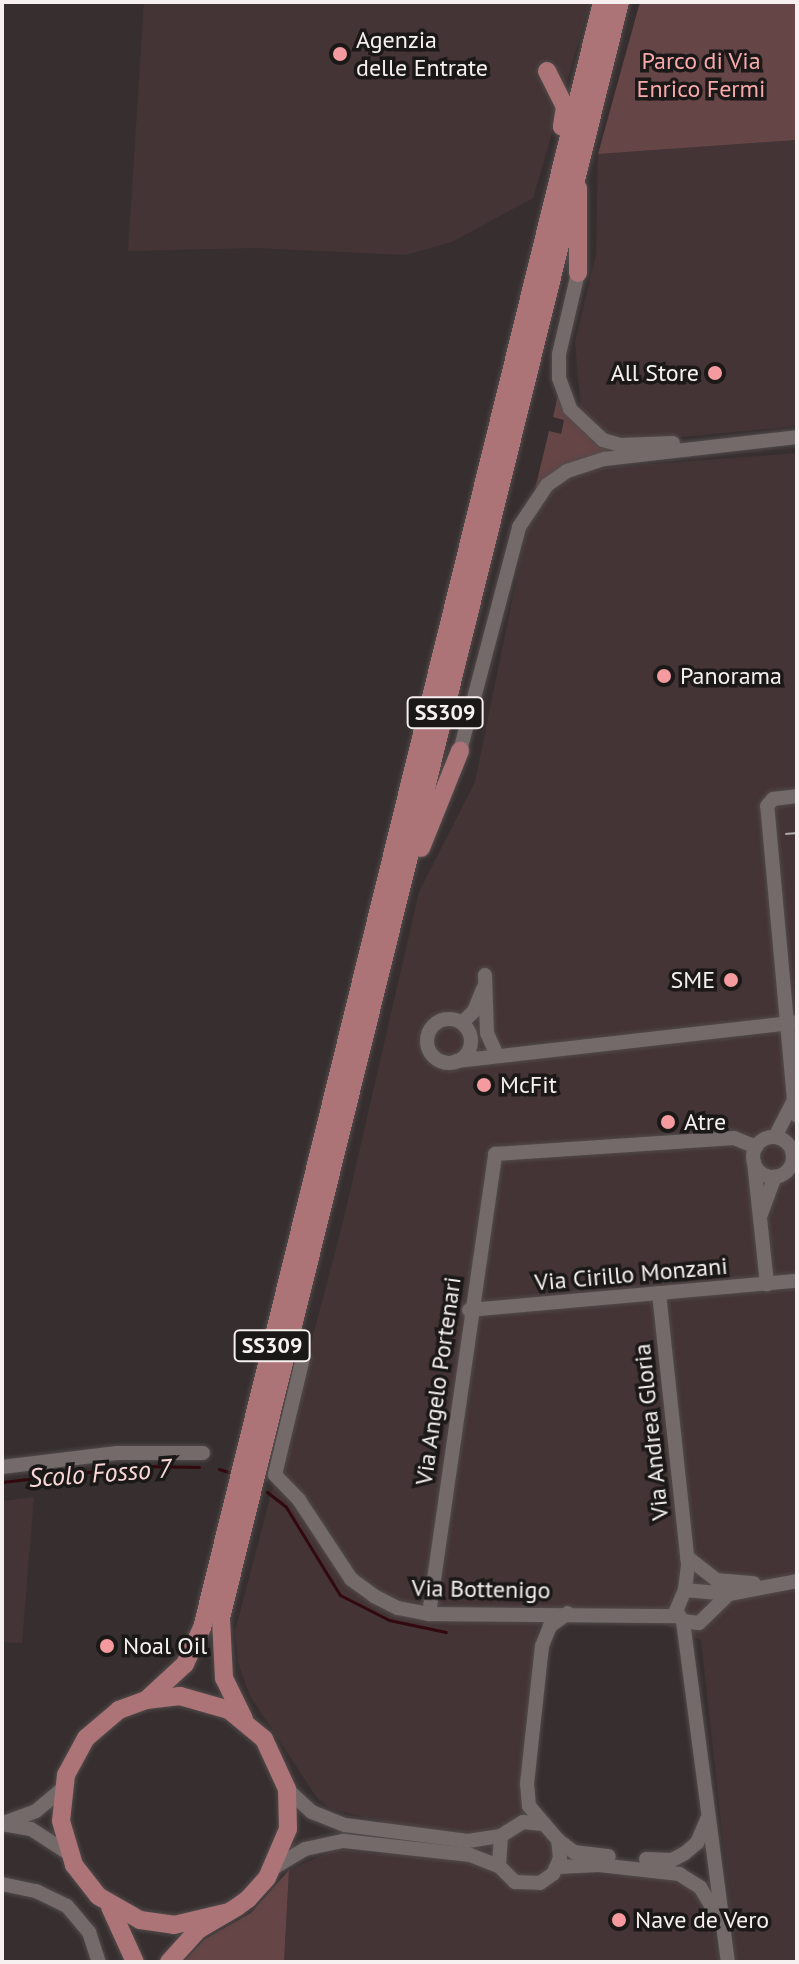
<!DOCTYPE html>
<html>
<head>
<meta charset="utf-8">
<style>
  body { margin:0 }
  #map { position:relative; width:799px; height:1964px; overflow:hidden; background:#372f2f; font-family:"PT Sans",sans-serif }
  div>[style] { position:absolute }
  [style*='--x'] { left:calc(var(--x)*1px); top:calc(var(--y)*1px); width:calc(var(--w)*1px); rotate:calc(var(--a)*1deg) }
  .built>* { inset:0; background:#443435 }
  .green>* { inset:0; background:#664546 }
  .stream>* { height:3px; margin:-1.5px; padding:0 1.5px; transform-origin:1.5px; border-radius:1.5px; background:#31090e }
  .roads { filter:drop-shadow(0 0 2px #524b4b) drop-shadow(0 0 2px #524b4b) }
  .minor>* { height:14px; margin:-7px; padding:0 7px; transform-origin:7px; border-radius:7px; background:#746a6a }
  .minor>.ring { margin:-7px; padding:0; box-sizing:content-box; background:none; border:14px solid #746a6a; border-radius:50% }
  .major>* { height:18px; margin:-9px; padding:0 9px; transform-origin:9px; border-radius:9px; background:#ac7477 }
  .tram>* { height:2px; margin:-1px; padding:0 1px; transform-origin:1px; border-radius:1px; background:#b1aaaa }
  .dots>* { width:22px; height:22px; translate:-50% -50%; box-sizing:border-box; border:4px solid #1b1818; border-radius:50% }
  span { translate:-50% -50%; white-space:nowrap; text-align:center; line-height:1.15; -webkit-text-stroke:7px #1b1818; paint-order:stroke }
  .shield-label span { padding:2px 6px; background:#1b1818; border:2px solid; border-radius:6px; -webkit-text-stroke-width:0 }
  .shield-label { font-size:22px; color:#f6f0f0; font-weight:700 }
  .poi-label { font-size:24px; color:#f6f0f0 }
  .left { translate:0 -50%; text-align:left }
  .right { translate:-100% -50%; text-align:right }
  .park-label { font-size:24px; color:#f9a9ac }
  .street-label { font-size:24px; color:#f6f0f0 }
  .water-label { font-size:26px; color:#f9d7d7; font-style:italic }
  .frame { position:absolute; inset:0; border:4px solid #f6f0f0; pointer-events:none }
</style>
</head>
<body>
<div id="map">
  <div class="built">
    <i style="clip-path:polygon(144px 2px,590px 2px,533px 198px,452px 242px,405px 255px,255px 248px,128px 251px)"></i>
    <i style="clip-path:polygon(797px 140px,797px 426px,641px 441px,605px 433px,581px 411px,575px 342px,596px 254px,598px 154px)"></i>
    <i style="clip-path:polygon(797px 453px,797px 1962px,736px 1962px,701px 1640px,662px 1624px,539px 1621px,524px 1806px,563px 1852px,565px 1874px,663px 1877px,693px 1889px,710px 1908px,720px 1962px,284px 1962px,289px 1870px,336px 1849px,380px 1854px,381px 1821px,331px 1809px,317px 1798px,250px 1696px,238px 1663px,235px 1631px,342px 1226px,419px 892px,475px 782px,528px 522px,554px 487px,587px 469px)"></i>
    <i style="clip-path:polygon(34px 1497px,22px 1643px,2px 1642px,2px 1501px)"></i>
  </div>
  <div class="green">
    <i style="clip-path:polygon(640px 2px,797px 2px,797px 140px,598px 154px)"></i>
    <i style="clip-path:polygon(558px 395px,584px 433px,620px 450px,571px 463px,535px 489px,549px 431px,561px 434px,564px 420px,553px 417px)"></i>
    <i style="clip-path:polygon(289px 1870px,284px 1962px,183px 1962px,205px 1939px,251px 1913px)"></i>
  </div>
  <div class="stream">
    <i style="--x:219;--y:1469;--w:13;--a:18"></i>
    <i style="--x:2;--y:1482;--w:140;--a:-6.6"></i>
    <i style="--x:141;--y:1466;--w:58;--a:1"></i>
    <i style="--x:267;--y:1492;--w:24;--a:38"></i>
    <i style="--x:286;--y:1507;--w:103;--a:58.5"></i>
    <i style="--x:340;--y:1595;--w:55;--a:27"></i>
    <i style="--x:389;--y:1620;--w:58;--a:11.9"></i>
  </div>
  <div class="roads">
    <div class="minor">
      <i style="--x:578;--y:273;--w:83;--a:103.2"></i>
      <i style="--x:559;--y:354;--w:24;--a:90"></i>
      <i style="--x:559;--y:378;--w:33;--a:70"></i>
      <i style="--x:570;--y:409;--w:45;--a:43.2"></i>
      <i style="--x:603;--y:440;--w:19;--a:16"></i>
      <i style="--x:621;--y:445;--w:52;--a:-2.2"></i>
      <i style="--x:460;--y:751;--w:232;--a:-75.2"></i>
      <i style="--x:519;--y:527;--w:50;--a:-56.3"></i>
      <i style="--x:547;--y:485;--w:24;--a:-35"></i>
      <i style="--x:567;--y:471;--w:40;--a:-18"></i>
      <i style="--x:605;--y:459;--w:193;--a:-6.5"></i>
      <i style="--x:485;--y:975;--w:58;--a:88"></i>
      <i style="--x:487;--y:1033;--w:20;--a:66"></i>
      <i class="ring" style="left:427px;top:1019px;width:30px;height:30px"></i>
      <i style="--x:462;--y:1023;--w:17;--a:-45"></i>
      <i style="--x:474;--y:1011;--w:24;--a:-68"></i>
      <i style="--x:457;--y:1061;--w:342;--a:-6.5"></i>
      <i style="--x:794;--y:1100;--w:295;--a:-95.2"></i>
      <i style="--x:767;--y:806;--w:9;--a:-49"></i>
      <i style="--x:773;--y:799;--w:24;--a:-7"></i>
      <i style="--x:775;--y:1137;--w:42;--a:-62.8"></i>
      <i style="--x:794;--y:1100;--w:16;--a:79"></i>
      <i class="ring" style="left:753px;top:1137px;width:26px;height:26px"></i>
      <i style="--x:754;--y:1162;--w:123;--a:83.9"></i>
      <i style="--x:761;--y:1214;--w:40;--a:-69.8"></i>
      <i style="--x:659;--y:1293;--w:274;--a:83.9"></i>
      <i style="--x:688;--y:1565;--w:25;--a:97"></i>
      <i style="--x:469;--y:1310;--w:329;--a:-5.1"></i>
      <i style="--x:303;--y:1358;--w:120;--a:103.5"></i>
      <i style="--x:275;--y:1475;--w:35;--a:46"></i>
      <i style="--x:299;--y:1500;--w:95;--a:56.6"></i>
      <i style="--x:351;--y:1579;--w:29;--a:36"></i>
      <i style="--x:374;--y:1596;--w:27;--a:27"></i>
      <i style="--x:398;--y:1608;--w:32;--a:11"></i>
      <i style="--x:429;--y:1614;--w:249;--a:0.5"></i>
      <i style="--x:2;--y:1467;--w:116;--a:-6.9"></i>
      <i style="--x:117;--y:1453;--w:86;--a:0"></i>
      <i style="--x:687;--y:1557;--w:37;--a:38"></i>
      <i style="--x:716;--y:1580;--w:38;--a:5"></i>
      <i style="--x:729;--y:1594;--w:42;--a:136"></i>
      <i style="--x:699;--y:1623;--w:16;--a:-173"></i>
      <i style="--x:683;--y:1621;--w:12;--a:-125"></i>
      <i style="--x:676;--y:1611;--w:23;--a:-67"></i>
      <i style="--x:685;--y:1590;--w:44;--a:5.2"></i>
      <i style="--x:729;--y:1594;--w:69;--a:-10.8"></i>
      <i style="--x:429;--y:1614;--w:465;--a:-81.8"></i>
      <i style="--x:495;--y:1154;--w:240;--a:-3.8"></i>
      <i style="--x:734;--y:1138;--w:24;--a:22"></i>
      <i style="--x:683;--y:1621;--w:344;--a:82.5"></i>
      <i style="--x:287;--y:1789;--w:34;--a:43"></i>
      <i style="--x:312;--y:1812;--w:35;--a:22"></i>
      <i style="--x:345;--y:1825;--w:124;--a:7.4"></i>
      <i style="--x:468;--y:1841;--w:33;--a:-9"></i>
      <i style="--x:6;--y:1822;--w:32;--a:-20"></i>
      <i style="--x:36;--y:1811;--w:34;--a:-40"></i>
      <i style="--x:2;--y:1824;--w:29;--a:10"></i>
      <i style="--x:31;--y:1829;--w:44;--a:33"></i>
      <i style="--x:542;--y:1824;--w:19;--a:-174"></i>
      <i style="--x:523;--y:1822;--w:26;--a:148"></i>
      <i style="--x:501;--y:1836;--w:30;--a:94"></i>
      <i style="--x:499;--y:1866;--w:23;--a:45"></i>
      <i style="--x:515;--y:1882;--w:25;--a:2"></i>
      <i style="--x:540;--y:1883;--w:16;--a:-35"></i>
      <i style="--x:553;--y:1874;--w:17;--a:-66"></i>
      <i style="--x:560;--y:1858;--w:18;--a:-96"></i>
      <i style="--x:558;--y:1840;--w:45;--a:-130.5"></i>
      <i style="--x:529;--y:1806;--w:22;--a:-95"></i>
      <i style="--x:527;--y:1784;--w:139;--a:-83.8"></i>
      <i style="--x:542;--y:1646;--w:22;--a:-68"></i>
      <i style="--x:550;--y:1626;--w:22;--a:-36"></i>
      <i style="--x:558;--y:1840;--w:20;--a:37"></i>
      <i style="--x:574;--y:1852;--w:35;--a:7"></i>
      <i style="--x:646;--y:1859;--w:26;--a:2"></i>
      <i style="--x:672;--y:1860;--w:15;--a:-28"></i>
      <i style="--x:685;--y:1853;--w:16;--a:-40"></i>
      <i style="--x:697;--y:1843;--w:26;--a:-67"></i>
      <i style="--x:275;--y:1867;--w:35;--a:-31"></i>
      <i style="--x:305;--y:1849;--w:40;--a:-12"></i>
      <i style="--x:344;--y:1841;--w:127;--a:6.3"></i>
      <i style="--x:470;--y:1855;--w:31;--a:21"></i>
      <i style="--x:557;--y:1867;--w:42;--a:-2.7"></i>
      <i style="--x:599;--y:1865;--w:81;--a:6.4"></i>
      <i style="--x:679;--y:1874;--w:25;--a:32"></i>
      <i style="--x:700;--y:1887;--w:31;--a:59"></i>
      <i style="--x:2;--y:1884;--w:35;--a:12"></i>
      <i style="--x:36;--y:1891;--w:34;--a:26"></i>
      <i style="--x:67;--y:1906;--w:34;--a:50"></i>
      <i style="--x:89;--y:1932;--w:32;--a:72"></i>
    </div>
    <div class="major">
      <i style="--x:547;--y:71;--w:40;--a:63.4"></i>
      <i style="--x:565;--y:107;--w:20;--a:99"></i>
      <i style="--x:578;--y:273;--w:85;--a:-90"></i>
      <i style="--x:421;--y:848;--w:105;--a:-68.1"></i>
      <i style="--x:146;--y:1700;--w:53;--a:-42.7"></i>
      <i style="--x:185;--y:1664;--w:40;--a:-65"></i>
      <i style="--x:202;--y:1628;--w:1674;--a:-76.18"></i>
      <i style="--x:244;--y:1719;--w:46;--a:-116"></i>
      <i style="--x:224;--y:1678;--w:60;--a:-92.9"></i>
      <i style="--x:221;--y:1618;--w:1665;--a:-76.13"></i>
      <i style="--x:110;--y:1907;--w:60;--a:65.6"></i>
      <i style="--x:169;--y:1962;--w:43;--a:-47.8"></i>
      <i style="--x:198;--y:1930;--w:45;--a:-30.5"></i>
      <i style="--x:237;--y:1907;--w:14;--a:-36"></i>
      <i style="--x:248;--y:1899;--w:28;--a:-48"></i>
      <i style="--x:267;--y:1878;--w:53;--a:-66.8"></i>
      <i style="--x:288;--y:1829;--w:40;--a:-91.4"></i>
      <i style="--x:287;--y:1789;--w:55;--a:-114.7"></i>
      <i style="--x:264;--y:1739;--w:45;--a:-140.4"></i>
      <i style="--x:229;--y:1710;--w:51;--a:-164.1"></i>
      <i style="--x:180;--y:1696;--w:34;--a:173"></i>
      <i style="--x:146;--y:1700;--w:29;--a:160"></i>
      <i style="--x:119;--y:1710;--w:43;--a:139.7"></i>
      <i style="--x:86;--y:1738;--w:42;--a:118.4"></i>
      <i style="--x:66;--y:1775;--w:46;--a:96.2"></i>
      <i style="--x:61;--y:1821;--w:46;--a:73.5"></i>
      <i style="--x:74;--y:1865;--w:39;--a:52"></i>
      <i style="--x:98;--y:1896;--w:48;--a:29.7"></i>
      <i style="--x:140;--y:1920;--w:34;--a:8"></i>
      <i style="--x:174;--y:1925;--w:52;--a:-13.2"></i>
    </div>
  </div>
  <div class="tram">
    <i style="--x:786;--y:834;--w:11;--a:-5"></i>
  </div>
  <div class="dots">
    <i style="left:340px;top:54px;background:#f59b9f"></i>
    <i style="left:715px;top:373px;background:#f59b9f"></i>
    <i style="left:664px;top:676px;background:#f59b9f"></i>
    <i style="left:731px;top:980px;background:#f59b9f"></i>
    <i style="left:484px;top:1085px;background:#f59b9f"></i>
    <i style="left:668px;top:1122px;background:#f59b9f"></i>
    <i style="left:107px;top:1646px;background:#f59b9f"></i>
    <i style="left:619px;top:1920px;background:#f59b9f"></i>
  </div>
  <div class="shield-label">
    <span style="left:445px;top:713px">SS309</span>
    <span style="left:272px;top:1346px">SS309</span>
  </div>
  <div class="poi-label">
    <span class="left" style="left:356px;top:54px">Agenzia<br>delle Entrate</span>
    <span class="right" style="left:699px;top:373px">All Store</span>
    <span class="left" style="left:680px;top:676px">Panorama</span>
    <span class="right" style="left:715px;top:980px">SME</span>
    <span class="left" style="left:500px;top:1085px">McFit</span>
    <span class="left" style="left:684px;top:1122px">Atre</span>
    <span class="left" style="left:123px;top:1646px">Noal Oil</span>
    <span class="left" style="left:635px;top:1920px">Nave de Vero</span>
  </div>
  <div class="park-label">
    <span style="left:701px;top:75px">Parco di Via<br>Enrico Fermi</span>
  </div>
  <div class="street-label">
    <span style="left:631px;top:1274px;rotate:-5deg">Via Cirillo Monzani</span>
    <span style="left:438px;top:1381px;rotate:-82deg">Via Angelo Portenari</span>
    <span style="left:651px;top:1432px;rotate:-96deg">Via Andrea Gloria</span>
    <span style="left:481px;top:1589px;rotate:1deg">Via Bottenigo</span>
  </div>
  <div class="water-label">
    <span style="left:100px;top:1473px;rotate:-4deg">Scolo Fosso 7</span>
  </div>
  <div class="frame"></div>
</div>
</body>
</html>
